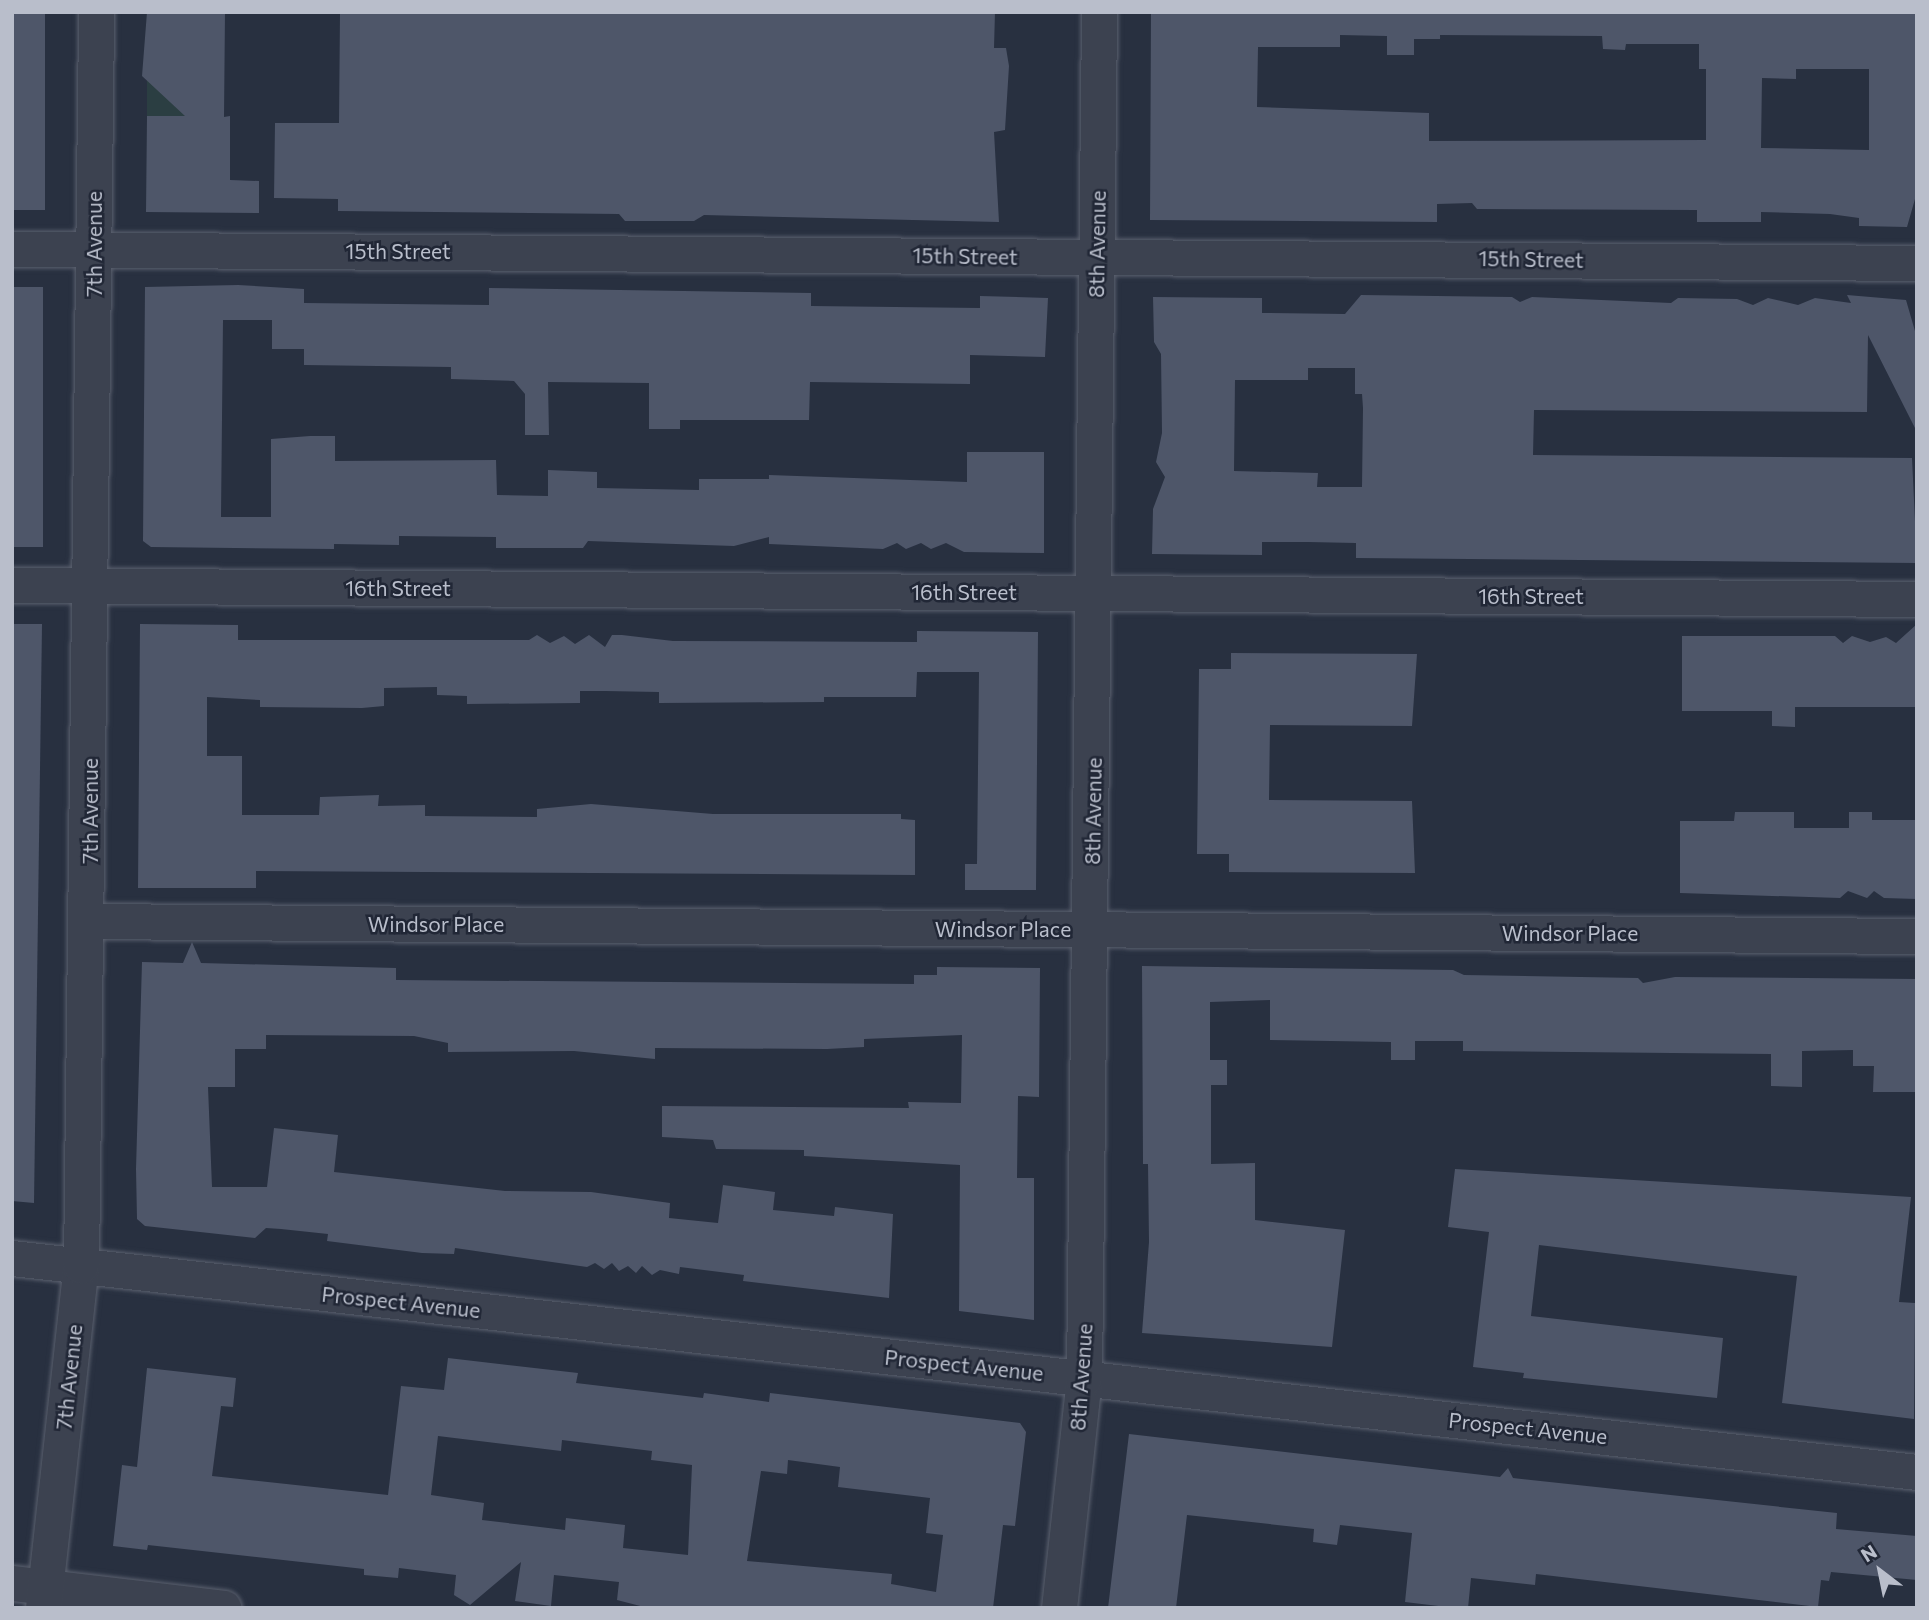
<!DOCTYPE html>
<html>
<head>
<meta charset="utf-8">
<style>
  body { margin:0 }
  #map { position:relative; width:1929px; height:1620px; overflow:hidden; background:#283040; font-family:Commissioner,sans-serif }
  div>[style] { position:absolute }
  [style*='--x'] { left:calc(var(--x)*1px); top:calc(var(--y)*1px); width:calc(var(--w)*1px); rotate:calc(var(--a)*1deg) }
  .green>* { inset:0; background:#2b3e42; transform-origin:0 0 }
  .building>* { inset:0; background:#4e5669; transform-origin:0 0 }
  .roads { filter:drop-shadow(0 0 2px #5a606e) drop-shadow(0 0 2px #5a606e) }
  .minor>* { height:35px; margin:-17.5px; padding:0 17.5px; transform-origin:17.5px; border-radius:17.5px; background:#3c4250 }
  span { translate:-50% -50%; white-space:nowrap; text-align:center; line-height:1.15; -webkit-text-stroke:5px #212736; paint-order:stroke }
  .street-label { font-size:21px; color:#b9becb }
  .frame { position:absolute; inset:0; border:14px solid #b9becb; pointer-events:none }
  .north { position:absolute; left:1845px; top:1536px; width:70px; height:70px; -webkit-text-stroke:5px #212736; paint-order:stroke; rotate:328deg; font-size:19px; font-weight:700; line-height:28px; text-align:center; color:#b9becb }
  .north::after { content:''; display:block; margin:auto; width:24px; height:32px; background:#b9becb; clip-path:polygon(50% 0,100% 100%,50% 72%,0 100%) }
</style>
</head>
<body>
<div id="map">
  <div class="green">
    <i style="left:147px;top:81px;width:77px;height:35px"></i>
  </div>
  <div class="building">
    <i style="left:12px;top:12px;width:33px;height:198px"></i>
    <i style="clip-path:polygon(147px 12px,225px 12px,224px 117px,230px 116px,230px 180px,259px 181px,259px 213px,146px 212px,147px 116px,185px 116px,142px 76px)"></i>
    <i style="clip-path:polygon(340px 12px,995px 12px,994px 48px,1006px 48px,1009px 66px,1005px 130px,994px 132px,999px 222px,704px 215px,694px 221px,625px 221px,619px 214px,338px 211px,338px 199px,274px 198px,275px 123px,339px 123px)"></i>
    <i style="clip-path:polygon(evenodd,1151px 12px,1917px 12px,1917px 192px,1907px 227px,1859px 226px,1859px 218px,1830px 214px,1761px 212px,1761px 222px,1697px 222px,1697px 210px,1477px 209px,1472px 203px,1437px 204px,1437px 222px,1150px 220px,1151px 12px,1340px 35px,1387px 36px,1387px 55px,1414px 55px,1414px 39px,1440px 39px,1440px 35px,1602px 36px,1603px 49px,1625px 50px,1626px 44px,1699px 44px,1699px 69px,1706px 69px,1706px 140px,1429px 141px,1429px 113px,1257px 107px,1258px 47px,1340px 47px,1340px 35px,1151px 12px,1796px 69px,1869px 69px,1869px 150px,1761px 148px,1762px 78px,1796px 79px,1796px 69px)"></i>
    <i style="clip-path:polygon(238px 285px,304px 289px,304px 303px,489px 305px,489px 288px,811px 293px,811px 306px,980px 308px,980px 296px,1048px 298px,1045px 357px,970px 355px,970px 384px,810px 382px,809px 420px,680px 420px,680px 429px,649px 429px,649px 383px,548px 382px,549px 435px,525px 435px,525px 394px,514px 381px,451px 379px,451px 367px,304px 365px,304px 349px,272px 349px,272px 320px,223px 320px,221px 517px,271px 517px,271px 439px,310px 436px,335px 436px,335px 461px,496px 460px,497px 495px,548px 496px,548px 470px,597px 472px,597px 488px,699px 490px,699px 479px,769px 479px,769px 475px,967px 482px,967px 452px,1044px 452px,1044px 553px,964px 552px,946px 543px,931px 549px,921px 543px,906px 549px,897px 543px,883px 549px,769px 544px,769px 537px,734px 546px,588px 541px,583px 548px,496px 548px,496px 537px,399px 536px,399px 545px,334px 544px,334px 549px,151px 547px,143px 541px,145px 287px)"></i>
    <i style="left:12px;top:287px;width:31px;height:260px"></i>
    <i style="clip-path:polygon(evenodd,1361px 295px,1512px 297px,1520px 302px,1532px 297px,1671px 303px,1678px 298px,1737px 299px,1753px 305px,1768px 298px,1798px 305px,1815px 298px,1851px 303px,1847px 295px,1906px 300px,1917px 338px,1917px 432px,1868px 335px,1867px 412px,1534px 410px,1533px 455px,1912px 458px,1917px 563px,1356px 558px,1356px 543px,1308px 542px,1262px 542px,1262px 555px,1152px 554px,1153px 509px,1165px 477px,1156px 462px,1162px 433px,1161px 354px,1154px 342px,1153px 297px,1262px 298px,1262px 313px,1345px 314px,1361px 295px,1308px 368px,1355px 368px,1355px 394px,1362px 394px,1363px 408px,1362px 487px,1317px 487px,1318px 473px,1234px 471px,1235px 380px,1308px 380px,1308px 368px)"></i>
    <i style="clip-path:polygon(12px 624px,42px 624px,34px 1203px,12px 1201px)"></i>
    <i style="clip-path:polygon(140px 624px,238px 625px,238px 640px,529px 640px,537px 635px,550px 643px,564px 636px,575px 644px,589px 635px,605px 647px,612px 635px,622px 635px,673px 641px,917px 642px,917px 631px,1038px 632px,1036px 890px,965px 890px,965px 864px,977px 864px,979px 672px,917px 672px,916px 697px,824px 697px,824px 702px,659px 703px,659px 692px,605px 691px,580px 691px,580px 703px,467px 704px,467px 696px,437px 695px,437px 687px,384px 688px,384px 706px,362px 708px,260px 707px,260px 700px,207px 697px,207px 756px,242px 756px,242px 815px,319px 815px,320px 797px,379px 795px,378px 806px,425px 805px,425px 816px,537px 817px,537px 809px,591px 804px,713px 814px,901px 814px,901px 819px,915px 820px,915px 875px,256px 871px,256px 888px,138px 888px)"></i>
    <i style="clip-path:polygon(1917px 624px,1917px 707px,1795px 707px,1795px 727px,1772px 726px,1772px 711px,1682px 711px,1682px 636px,1835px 636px,1843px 643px,1852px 636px,1870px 642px,1886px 637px,1896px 643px)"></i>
    <i style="clip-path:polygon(1231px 653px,1417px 654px,1412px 726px,1270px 725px,1269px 800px,1412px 801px,1415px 873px,1229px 872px,1229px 854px,1197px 854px,1199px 669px,1231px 669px)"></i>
    <i style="clip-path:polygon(1735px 812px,1794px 812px,1794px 828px,1849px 828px,1849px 812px,1872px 812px,1872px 820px,1917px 820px,1917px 899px,1884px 898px,1874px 891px,1867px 898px,1848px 891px,1840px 898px,1680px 893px,1680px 821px,1734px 821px)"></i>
    <i style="clip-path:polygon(192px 942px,201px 963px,396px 968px,396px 980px,914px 984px,914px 975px,937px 975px,937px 967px,1040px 968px,1039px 1097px,1018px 1096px,1017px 1178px,1034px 1178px,1034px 1320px,959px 1311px,960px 1165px,804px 1156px,804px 1150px,716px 1149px,713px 1140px,662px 1137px,662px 1106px,909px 1108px,908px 1102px,961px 1103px,962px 1035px,864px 1039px,864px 1047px,827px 1049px,655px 1048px,655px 1059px,574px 1051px,448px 1052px,448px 1043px,414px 1036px,266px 1035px,266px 1049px,235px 1049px,235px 1087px,208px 1087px,212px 1187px,267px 1187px,274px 1128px,338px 1135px,334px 1172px,505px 1191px,591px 1192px,670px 1203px,669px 1218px,718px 1223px,723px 1185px,775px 1192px,773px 1210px,834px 1216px,835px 1207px,893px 1214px,889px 1298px,743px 1281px,744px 1275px,680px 1267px,679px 1274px,660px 1270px,652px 1275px,642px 1266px,636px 1273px,628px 1266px,619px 1271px,612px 1263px,604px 1269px,595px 1263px,587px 1267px,455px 1248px,454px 1254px,422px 1253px,327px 1241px,328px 1234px,281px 1229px,266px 1228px,255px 1238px,145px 1226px,137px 1219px,136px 1169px,142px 962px,183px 963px)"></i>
    <i style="clip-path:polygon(1142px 966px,1453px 970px,1464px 975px,1638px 978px,1643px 983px,1675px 977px,1917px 979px,1917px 1092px,1873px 1092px,1874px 1066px,1853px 1066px,1853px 1050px,1802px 1051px,1802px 1087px,1771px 1086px,1771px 1054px,1463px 1051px,1463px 1041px,1415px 1041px,1415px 1060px,1391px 1060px,1391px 1042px,1270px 1040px,1270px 1000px,1210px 1002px,1210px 1060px,1227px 1060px,1227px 1085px,1211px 1085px,1211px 1164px,1255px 1163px,1255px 1220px,1345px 1230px,1332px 1347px,1142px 1333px,1149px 1242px,1148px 1164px,1143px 1164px)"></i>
    <i style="clip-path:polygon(1455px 1169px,1911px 1197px,1899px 1302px,1915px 1303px,1914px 1419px,1782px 1403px,1797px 1276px,1539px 1245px,1531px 1316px,1723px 1338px,1717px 1398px,1523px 1378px,1524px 1373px,1473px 1367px,1489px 1232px,1448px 1227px)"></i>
    <i style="clip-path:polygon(evenodd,448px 1358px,578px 1373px,576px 1383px,703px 1398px,704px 1393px,769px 1402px,770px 1393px,1020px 1423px,1026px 1432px,1015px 1526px,1003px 1525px,993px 1608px,648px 1608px,617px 1600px,619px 1582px,554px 1575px,551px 1606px,515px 1601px,521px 1562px,470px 1605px,454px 1595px,456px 1575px,399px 1568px,398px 1578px,364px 1575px,364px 1569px,148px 1545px,147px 1550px,113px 1546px,122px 1465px,137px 1467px,147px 1368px,236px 1378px,233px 1407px,221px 1406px,212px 1476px,388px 1495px,401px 1386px,444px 1390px,448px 1358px,438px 1436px,561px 1451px,562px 1440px,652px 1451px,651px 1460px,692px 1465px,688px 1555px,623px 1548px,625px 1525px,566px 1518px,565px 1530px,482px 1520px,484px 1503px,431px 1495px,438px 1436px,448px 1358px,788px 1460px,840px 1467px,838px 1487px,930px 1498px,926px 1533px,943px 1535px,936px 1592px,891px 1584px,892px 1574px,747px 1561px,761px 1471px,787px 1474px,788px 1460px)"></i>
    <i style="clip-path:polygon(1129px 1434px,1500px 1477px,1508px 1468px,1513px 1478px,1837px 1513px,1836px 1529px,1917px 1536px,1917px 1580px,1831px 1572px,1829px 1581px,1821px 1580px,1818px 1607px,1536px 1574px,1535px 1585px,1471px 1578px,1468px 1608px,1455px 1608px,1405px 1602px,1412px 1533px,1340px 1525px,1337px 1545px,1313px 1542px,1314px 1529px,1187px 1515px,1176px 1608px,1108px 1608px)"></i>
  </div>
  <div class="roads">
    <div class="minor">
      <i style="--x:12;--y:249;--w:1905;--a:0.42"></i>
      <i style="--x:12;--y:585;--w:1905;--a:0.42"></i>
      <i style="--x:88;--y:921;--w:1829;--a:0.47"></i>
      <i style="--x:12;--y:1258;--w:1917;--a:6.41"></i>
      <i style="--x:12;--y:1583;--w:213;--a:6.7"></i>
      <i style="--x:43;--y:1608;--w:344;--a:-83.7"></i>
      <i style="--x:81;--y:1266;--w:1254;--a:-89.31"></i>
      <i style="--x:1059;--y:1608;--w:230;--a:-83.8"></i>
      <i style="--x:1084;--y:1379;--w:1367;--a:-89.37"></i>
    </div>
  </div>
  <div class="street-label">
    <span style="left:94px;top:244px;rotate:-90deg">7th Avenue</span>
    <span style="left:1097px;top:244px;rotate:-89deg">8th Avenue</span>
    <span style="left:398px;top:251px">15th Street</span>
    <span style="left:965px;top:256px;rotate:1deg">15th Street</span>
    <span style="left:1531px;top:259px;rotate:1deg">15th Street</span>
    <span style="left:398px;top:588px">16th Street</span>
    <span style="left:964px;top:592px">16th Street</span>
    <span style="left:1531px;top:596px">16th Street</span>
    <span style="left:90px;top:811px;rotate:-90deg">7th Avenue</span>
    <span style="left:1093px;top:811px;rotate:-89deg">8th Avenue</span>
    <span style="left:436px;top:924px">Windsor Place</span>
    <span style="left:1003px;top:929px">Windsor Place</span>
    <span style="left:1570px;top:933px">Windsor Place</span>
    <span style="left:401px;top:1302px;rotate:6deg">Prospect Avenue</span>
    <span style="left:964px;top:1365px;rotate:6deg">Prospect Avenue</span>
    <span style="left:69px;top:1377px;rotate:-84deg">7th Avenue</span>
    <span style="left:1081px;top:1377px;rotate:-86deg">8th Avenue</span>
    <span style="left:1528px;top:1428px;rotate:6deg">Prospect Avenue</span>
  </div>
  <div class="frame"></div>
  <div class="north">N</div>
</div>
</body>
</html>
